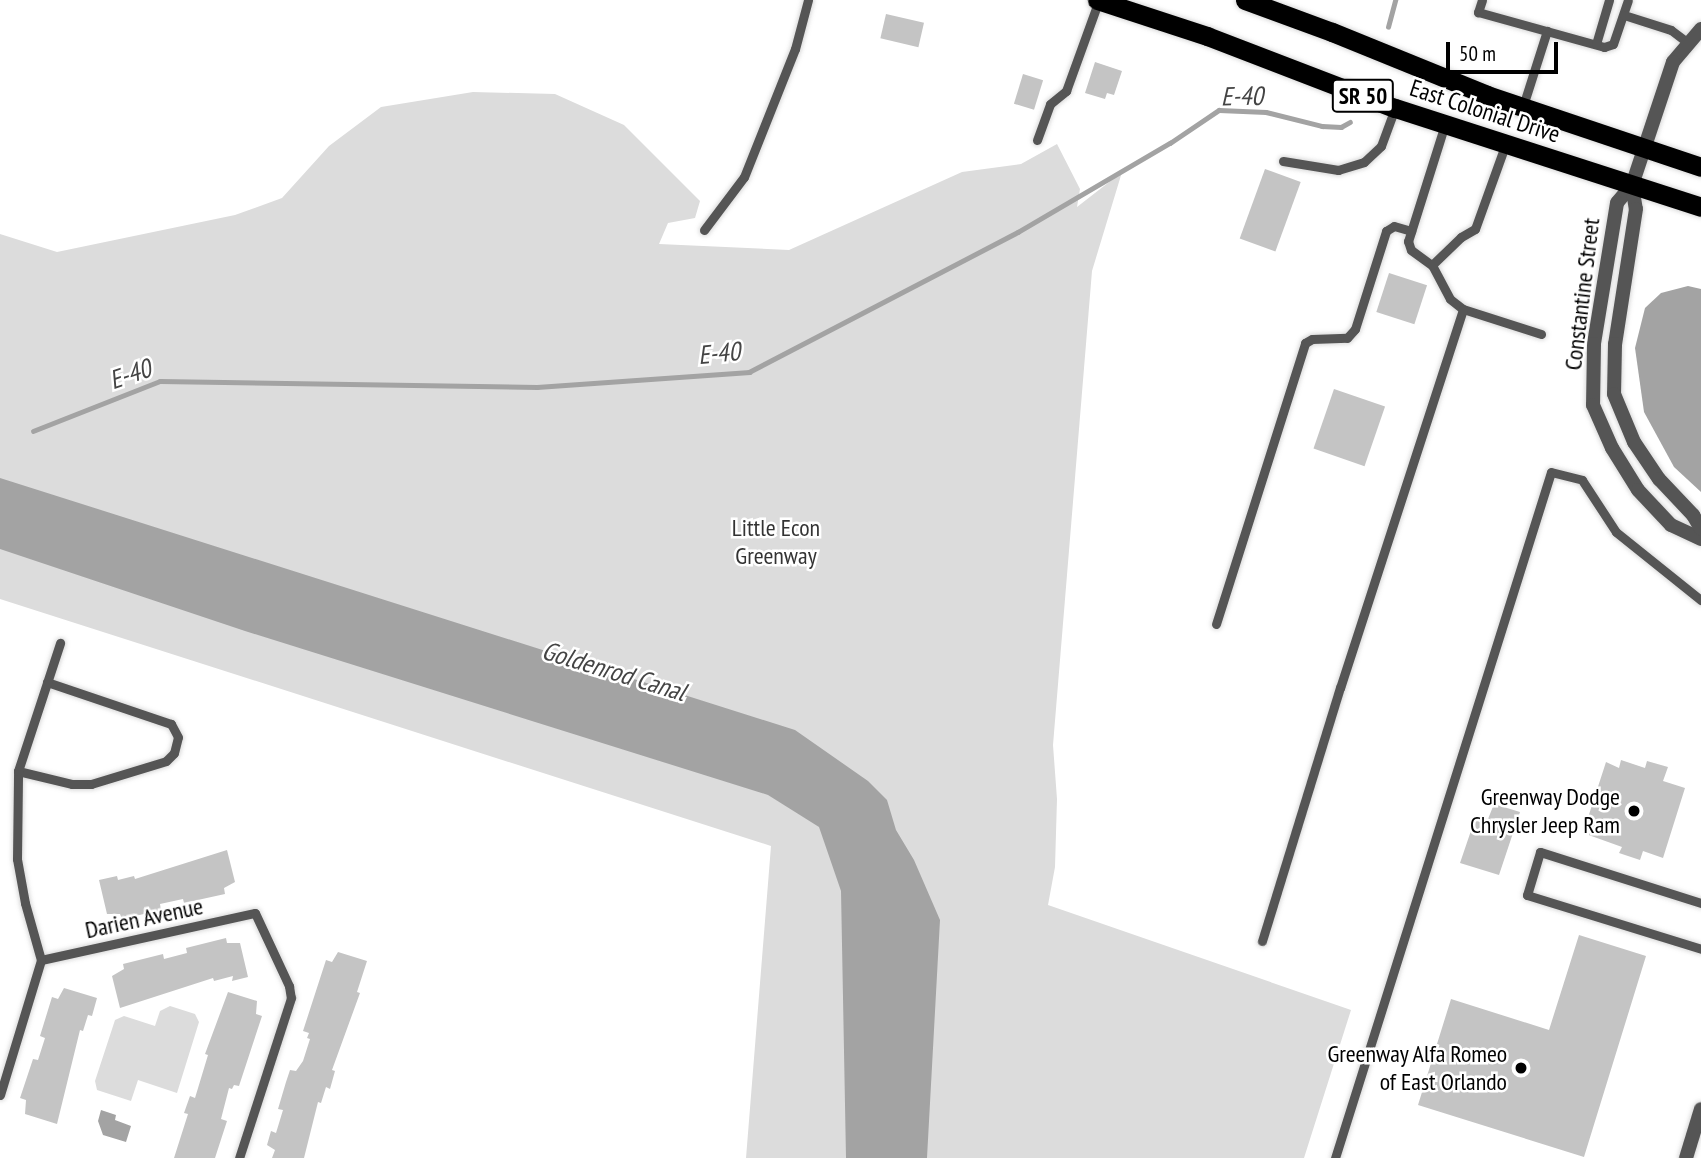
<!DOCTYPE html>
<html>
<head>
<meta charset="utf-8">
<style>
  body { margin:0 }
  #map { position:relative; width:1701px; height:1158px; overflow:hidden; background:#fff; font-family:"PT Sans Narrow",sans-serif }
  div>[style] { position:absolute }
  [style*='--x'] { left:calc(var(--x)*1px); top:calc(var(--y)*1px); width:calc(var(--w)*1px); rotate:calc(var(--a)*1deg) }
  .green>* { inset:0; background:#dcdcdc }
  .water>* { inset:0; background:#a3a3a3 }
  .stream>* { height:4.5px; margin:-2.25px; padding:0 2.25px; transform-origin:2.25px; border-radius:2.25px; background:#a3a3a3 }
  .building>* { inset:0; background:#c4c4c4; transform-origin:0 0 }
  .roads { filter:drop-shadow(0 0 2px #dbdbdb) drop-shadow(0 0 2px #dbdbdb) }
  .service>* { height:9px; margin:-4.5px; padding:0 4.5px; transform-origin:4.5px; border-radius:4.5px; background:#555 }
  .minor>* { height:14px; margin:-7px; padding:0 7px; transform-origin:7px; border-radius:7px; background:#555 }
  .trunk>* { height:19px; margin:-9.5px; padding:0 9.5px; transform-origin:9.5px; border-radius:9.5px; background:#000 }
  .dots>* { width:19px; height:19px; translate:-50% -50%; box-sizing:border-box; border:4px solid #fff; border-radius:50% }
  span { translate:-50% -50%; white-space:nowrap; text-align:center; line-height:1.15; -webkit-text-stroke:5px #fff; paint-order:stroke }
  .shield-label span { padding:2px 5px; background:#fff; border:2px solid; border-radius:5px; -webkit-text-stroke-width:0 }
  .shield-label { font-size:23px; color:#000; font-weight:700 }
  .street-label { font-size:24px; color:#000 }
  .park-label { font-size:24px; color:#333 }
  .poi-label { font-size:24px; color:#000 }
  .right { translate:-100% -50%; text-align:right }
  .water-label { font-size:26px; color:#444; font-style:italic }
  .scale { position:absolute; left:1446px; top:42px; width:112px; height:32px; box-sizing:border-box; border:4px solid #000; border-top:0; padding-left:9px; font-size:21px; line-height:24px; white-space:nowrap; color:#000; -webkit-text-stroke:5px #fff; paint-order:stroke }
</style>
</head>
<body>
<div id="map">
  <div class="green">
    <i style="clip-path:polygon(473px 92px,555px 94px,624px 125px,700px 201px,695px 218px,668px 223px,659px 244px,789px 250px,962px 172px,1021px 164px,1057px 144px,1080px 189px,1077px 207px,1122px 172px,1092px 271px,1053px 745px,1057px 799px,1055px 867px,1048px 905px,1351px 1010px,1304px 1158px,746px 1158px,771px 846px,0 599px,0 234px,57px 252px,235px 215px,282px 198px,329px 146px,381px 107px)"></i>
    <i style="clip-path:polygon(170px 1006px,195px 1014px,199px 1022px,177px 1093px,138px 1080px,131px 1101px,97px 1090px,95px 1081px,115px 1020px,124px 1016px,155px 1026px,160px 1011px)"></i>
  </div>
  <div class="water">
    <i style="clip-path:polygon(1688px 286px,1701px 289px,1701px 492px,1674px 467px,1644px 412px,1635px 348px,1645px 308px,1661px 293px)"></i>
    <i style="clip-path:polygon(0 478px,795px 730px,868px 781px,887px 800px,896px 830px,914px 860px,940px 920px,927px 1158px,846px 1158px,841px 891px,819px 827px,768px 795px,245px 631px,0 549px)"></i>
    <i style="clip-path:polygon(101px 1110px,116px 1115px,115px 1120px,131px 1126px,126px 1142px,103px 1135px,98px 1121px)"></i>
  </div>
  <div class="stream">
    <i style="--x:1388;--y:27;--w:28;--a:-75"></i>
    <i style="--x:33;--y:431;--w:136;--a:-21.5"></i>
    <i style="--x:160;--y:381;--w:377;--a:0.9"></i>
    <i style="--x:537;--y:387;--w:213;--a:-4"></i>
    <i style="--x:749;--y:372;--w:303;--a:-27.5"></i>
    <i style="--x:1018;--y:232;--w:176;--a:-30.4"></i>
    <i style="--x:1170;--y:143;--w:59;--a:-34"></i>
    <i style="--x:1219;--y:110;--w:47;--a:2.4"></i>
    <i style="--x:1266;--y:112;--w:58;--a:14"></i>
    <i style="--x:1322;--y:126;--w:19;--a:3"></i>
    <i style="--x:1341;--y:127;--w:10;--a:-29"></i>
  </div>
  <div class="building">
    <i style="left:886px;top:14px;width:39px;height:25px;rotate:13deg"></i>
    <i style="clip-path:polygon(1095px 62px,1122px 71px,1114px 95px,1107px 93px,1105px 99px,1085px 93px)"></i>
    <i style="left:1023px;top:74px;width:21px;height:31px;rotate:17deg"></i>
    <i style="left:1265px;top:169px;width:38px;height:74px;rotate:20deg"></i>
    <i style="left:1389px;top:273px;width:40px;height:41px;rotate:18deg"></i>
    <i style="left:1334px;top:389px;width:54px;height:63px;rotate:19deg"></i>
    <i style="clip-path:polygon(1621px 760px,1645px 768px,1647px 761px,1668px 767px,1663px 781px,1685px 788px,1663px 858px,1643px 851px,1640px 860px,1619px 853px,1622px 847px,1583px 833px,1606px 762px,1619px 768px)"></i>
    <i style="clip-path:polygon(1494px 804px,1520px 812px,1499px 875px,1460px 863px,1476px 816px,1488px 819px)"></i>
    <i style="clip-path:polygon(227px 850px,235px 882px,224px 888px,225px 894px,184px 903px,183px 899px,160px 904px,161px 910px,122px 919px,120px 914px,107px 914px,99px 880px,117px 876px,118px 880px,134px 876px,135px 879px)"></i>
    <i style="clip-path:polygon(1579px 935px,1646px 956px,1584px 1157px,1418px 1105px,1451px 999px,1549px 1030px)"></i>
    <i style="clip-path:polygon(226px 938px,227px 943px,240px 943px,248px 977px,232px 981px,233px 976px,214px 981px,213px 978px,120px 1008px,112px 976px,124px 969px,123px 964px,163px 954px,164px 959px,187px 953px,186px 948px)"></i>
    <i style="clip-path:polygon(338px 952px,367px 961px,357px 992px,360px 993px,332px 1070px,335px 1071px,330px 1089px,326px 1087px,321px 1103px,318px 1102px,304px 1158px,272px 1158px,275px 1150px,267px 1145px,271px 1131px,276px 1133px,283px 1110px,278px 1109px,286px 1082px,290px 1070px,296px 1071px,303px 1061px,310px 1039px,307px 1038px,309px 1033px,303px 1031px,326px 960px,332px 962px)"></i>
    <i style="clip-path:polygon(64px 988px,97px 998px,92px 1016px,88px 1015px,83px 1031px,80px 1030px,57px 1124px,25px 1114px,26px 1100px,20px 1098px,33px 1059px,38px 1060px,45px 1038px,40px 1036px,52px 997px,58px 999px)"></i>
    <i style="clip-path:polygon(228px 992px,257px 1001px,256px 1014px,262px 1016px,239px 1086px,234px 1085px,232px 1089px,229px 1088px,221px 1119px,227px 1121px,215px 1158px,174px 1158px,188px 1114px,184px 1113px,190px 1096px,195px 1098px,208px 1055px,205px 1054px)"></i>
  </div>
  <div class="roads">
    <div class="service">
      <i style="--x:1482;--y:0;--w:13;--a:108"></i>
      <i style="--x:1478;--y:12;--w:131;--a:15.5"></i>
      <i style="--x:1604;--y:47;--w:9;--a:-18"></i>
      <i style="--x:1613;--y:44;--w:46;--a:-71.2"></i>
      <i style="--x:1624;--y:15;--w:49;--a:17.7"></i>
      <i style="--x:1671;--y:30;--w:20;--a:37"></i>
      <i style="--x:1596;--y:44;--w:46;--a:-73.5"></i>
      <i style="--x:1523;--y:106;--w:79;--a:-72.3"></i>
      <i style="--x:1445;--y:124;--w:123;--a:107.5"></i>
      <i style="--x:1408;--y:241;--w:9;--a:72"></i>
      <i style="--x:1411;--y:250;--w:26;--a:36"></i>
      <i style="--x:1432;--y:265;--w:38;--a:62"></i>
      <i style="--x:1450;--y:299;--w:16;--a:38"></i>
      <i style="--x:1463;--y:309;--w:82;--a:17.8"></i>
      <i style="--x:1037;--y:140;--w:38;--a:-70"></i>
      <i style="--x:1050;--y:104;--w:21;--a:-39"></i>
      <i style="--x:1066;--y:91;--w:97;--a:-70.1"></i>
      <i style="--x:1283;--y:161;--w:56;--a:9.3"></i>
      <i style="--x:1338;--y:170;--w:27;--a:-17"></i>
      <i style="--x:1364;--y:162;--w:23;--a:-43"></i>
      <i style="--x:1381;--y:146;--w:40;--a:-69.8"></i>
      <i style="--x:704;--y:230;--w:66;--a:-53"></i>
      <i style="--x:744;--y:177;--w:138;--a:-68.3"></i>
      <i style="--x:795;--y:49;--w:51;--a:-75.1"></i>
      <i style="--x:1432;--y:265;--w:40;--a:-44"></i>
      <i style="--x:1461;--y:237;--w:16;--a:-30"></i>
      <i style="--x:1475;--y:229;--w:91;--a:-70.2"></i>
      <i style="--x:1216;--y:624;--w:295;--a:-72.4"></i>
      <i style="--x:1305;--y:343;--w:8;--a:-30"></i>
      <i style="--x:1312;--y:339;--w:35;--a:-2"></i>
      <i style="--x:1347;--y:338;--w:12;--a:-48"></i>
      <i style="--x:1355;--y:329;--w:103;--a:-72.4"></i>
      <i style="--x:1386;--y:231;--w:9;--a:-32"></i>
      <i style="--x:1394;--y:226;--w:18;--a:16"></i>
      <i style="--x:18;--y:771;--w:56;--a:13.5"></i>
      <i style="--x:72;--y:784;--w:19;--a:0"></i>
      <i style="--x:91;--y:784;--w:78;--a:-17"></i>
      <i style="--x:166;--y:761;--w:11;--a:-45"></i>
      <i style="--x:174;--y:753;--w:16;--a:-76"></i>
      <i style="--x:178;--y:737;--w:15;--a:-118"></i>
      <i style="--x:171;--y:724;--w:131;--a:-161.3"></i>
      <i style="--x:1701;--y:903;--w:169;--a:-162.4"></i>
      <i style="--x:1540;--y:852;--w:45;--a:106.8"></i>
      <i style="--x:1527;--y:895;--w:182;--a:17.2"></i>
      <i style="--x:1262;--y:941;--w:265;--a:-72.9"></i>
      <i style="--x:1340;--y:688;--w:398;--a:-72"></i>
      <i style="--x:41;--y:960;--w:219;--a:-12.4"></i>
      <i style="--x:255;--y:913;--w:81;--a:65"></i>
      <i style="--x:289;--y:986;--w:12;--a:81"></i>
      <i style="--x:291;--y:998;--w:168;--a:108"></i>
      <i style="--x:0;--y:1095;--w:141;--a:-73.1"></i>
      <i style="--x:41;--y:960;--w:59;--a:-105.7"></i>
      <i style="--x:25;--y:903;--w:45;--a:-100.3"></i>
      <i style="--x:17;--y:859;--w:88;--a:-89.3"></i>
      <i style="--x:18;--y:771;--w:135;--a:-71.8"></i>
      <i style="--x:1335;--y:1158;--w:719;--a:-72.52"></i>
      <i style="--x:1551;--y:472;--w:32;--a:14"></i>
      <i style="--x:1582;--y:480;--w:62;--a:56.8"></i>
      <i style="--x:1616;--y:532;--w:109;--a:38.7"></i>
    </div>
    <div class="minor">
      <i style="--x:1701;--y:29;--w:43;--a:130.3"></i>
      <i style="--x:1673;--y:62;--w:130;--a:108.4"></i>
      <i style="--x:1632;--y:185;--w:23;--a:130"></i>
      <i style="--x:1617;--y:203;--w:143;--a:99.3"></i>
      <i style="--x:1594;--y:344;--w:61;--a:90.9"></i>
      <i style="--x:1593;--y:405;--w:47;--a:66.2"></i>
      <i style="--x:1612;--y:448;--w:49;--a:58.2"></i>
      <i style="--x:1638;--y:490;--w:48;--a:46.7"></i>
      <i style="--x:1671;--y:525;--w:33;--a:25"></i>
      <i style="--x:1632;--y:185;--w:24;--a:81"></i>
      <i style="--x:1636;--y:209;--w:137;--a:98.8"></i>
      <i style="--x:1615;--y:344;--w:50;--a:91.1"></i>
      <i style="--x:1614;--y:394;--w:52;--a:67.4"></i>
      <i style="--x:1634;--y:442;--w:45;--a:56"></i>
      <i style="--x:1659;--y:479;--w:50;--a:46.6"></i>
      <i style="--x:1693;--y:515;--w:16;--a:60"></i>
      <i style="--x:1686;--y:1158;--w:51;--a:-73"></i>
    </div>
    <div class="trunk">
      <i style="--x:1097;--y:0;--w:116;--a:18.1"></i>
      <i style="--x:1207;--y:36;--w:201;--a:21"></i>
      <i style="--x:1395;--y:108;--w:322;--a:17.9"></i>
      <i style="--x:1245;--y:0;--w:93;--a:20.2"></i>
      <i style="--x:1332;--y:32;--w:167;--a:22.1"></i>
      <i style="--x:1487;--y:95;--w:226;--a:18.6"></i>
    </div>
  </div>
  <div class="dots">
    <i style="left:1634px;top:811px;background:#000"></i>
    <i style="left:1521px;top:1068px;background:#000"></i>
  </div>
  <div class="shield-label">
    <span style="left:1363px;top:96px">SR 50</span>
  </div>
  <div class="street-label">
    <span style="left:1485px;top:111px;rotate:18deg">East Colonial Drive</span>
    <span style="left:1582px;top:294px;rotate:-83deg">Constantine Street</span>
    <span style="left:144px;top:918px;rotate:-12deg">Darien Avenue</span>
  </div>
  <div class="park-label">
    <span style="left:776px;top:542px">Little Econ<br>Greenway</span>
  </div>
  <div class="poi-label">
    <span class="right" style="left:1620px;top:811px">Greenway Dodge<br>Chrysler Jeep Ram</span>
    <span class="right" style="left:1507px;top:1068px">Greenway Alfa Romeo<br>of East Orlando</span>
  </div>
  <div class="water-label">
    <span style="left:1242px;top:96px;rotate:-1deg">E-40</span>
    <span style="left:719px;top:353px;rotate:-6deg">E-40</span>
    <span style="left:130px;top:374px;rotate:-19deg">E-40</span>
    <span style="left:614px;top:671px;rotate:17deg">Goldenrod Canal</span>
  </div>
  <div class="scale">50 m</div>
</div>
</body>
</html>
